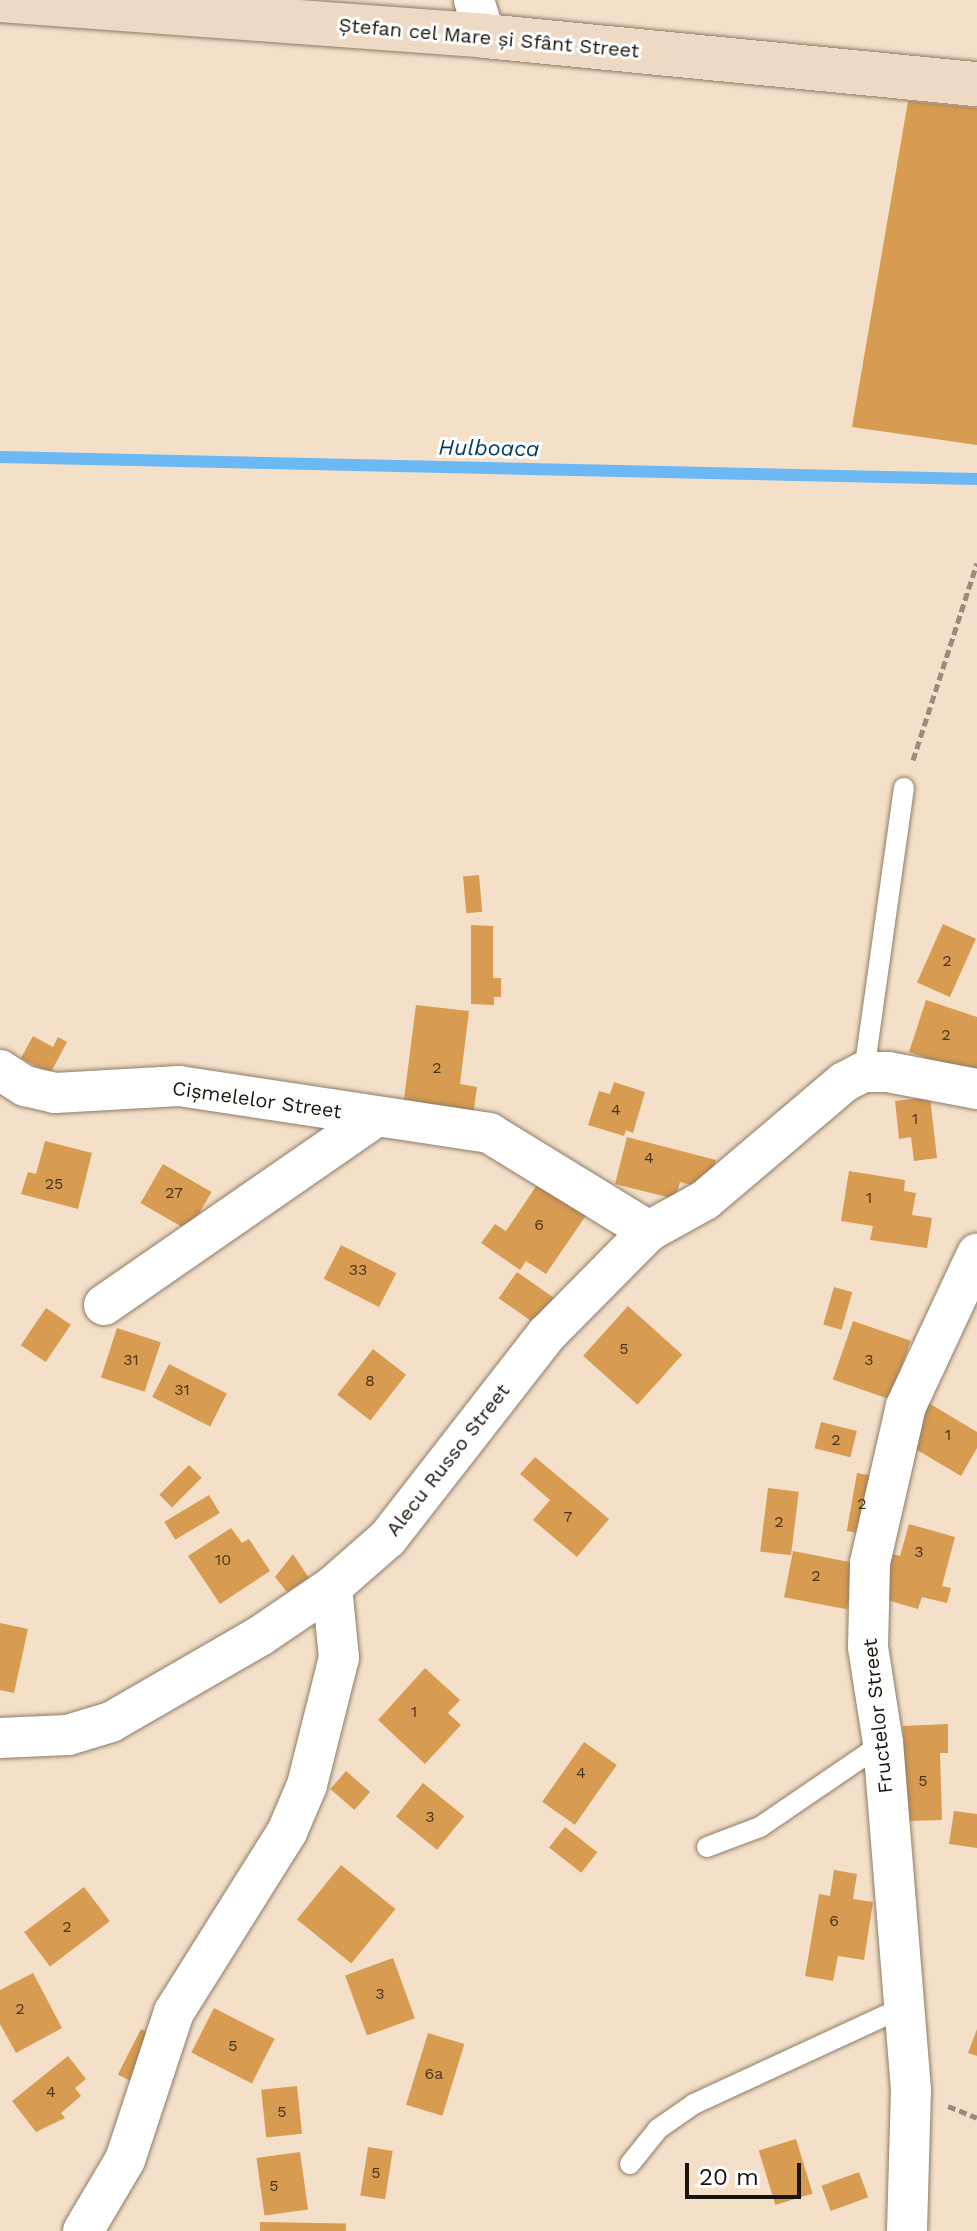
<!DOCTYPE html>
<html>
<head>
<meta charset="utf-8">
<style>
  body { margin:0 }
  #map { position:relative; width:977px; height:2231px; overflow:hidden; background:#f4e0c9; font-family:"Work Sans",sans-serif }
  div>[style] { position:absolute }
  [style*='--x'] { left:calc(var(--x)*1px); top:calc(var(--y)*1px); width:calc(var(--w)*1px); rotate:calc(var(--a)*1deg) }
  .stream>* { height:12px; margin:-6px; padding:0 6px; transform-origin:6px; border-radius:6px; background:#6cb8f4 }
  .building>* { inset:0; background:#d79b51; transform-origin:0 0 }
  .path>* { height:5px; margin-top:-2.5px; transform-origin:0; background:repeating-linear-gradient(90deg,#9a8c7b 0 8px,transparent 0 12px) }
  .roads { filter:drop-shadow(0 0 2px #8e7c67) drop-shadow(0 0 2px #8e7c67) }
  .lane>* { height:20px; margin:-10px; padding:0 10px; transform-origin:10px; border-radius:10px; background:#fff }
  .street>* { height:40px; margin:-20px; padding:0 20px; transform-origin:20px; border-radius:20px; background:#fff }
  .secondary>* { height:44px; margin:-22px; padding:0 22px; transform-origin:22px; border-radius:22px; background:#eed9c4 }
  span { translate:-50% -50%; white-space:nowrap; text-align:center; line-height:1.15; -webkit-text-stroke:6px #fff; paint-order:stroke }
  .number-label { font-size:16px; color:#4a361d }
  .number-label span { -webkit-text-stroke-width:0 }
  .street-label { font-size:20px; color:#1b140c }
  .water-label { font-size:22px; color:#003d63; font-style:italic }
  .scale { position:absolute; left:685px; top:2163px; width:116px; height:36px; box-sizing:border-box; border:4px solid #1b140c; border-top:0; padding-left:10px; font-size:24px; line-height:28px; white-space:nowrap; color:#1b140c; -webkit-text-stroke:6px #fff; paint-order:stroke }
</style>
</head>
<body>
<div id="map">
  <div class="stream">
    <i style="--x:0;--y:457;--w:977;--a:1.29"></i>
  </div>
  <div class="building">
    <i style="clip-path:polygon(908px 101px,977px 108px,977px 445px,852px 427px)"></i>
    <i style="left:479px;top:875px;width:37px;height:16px;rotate:85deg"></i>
    <i style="left:943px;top:924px;width:36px;height:64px;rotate:24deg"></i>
    <i style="clip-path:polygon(471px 925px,493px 926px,493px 978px,501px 978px,501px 997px,494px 997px,494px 1005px,471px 1004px)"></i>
    <i style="clip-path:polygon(926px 1000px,977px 1017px,977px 1075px,909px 1052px)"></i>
    <i style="clip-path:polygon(416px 1005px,469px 1011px,460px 1084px,477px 1087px,473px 1116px,403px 1107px)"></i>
    <i style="clip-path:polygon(33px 1036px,53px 1047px,58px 1037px,67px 1042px,50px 1074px,21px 1058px)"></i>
    <i style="clip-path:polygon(614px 1082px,645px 1092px,633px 1133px,626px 1130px,624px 1136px,588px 1125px,599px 1091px,610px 1094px)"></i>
    <i style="clip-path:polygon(930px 1097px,937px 1158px,914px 1161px,911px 1137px,899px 1139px,895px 1101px)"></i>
    <i style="clip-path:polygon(627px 1137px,716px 1160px,711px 1177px,703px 1175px,699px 1187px,680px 1182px,675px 1199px,615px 1184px)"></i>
    <i style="clip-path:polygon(45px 1141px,92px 1153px,78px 1209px,21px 1194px,28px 1172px,36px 1174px)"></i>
    <i style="left:163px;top:1164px;width:56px;height:45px;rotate:30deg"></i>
    <i style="clip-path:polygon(849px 1171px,905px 1180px,904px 1191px,916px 1193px,912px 1215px,932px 1218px,927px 1248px,870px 1240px,873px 1226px,841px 1221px)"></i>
    <i style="clip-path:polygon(541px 1179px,589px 1211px,546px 1274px,526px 1261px,520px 1270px,481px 1243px,495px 1224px,506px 1231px)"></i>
    <i style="left:341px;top:1245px;width:62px;height:38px;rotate:27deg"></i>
    <i style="left:517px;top:1272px;width:45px;height:32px;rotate:35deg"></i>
    <i style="left:834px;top:1287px;width:19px;height:39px;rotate:16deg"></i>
    <i style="left:628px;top:1306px;width:73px;height:67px;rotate:42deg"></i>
    <i style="left:46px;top:1308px;width:30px;height:45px;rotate:34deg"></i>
    <i style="left:853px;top:1321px;width:61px;height:62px;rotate:19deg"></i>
    <i style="left:117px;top:1328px;width:46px;height:52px;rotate:18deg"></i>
    <i style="left:373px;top:1349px;width:42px;height:58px;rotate:38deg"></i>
    <i style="left:169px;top:1364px;width:65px;height:37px;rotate:27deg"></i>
    <i style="clip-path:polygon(927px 1402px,977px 1432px,977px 1448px,961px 1476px,912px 1447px,921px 1431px,913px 1426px)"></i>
    <i style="left:821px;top:1422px;width:37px;height:27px;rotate:14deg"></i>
    <i style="clip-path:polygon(535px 1457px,609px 1519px,577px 1557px,533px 1520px,550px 1500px,520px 1474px)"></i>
    <i style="left:189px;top:1465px;width:18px;height:42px;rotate:45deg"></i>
    <i style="left:857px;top:1473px;width:23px;height:59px;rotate:10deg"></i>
    <i style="left:768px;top:1488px;width:31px;height:64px;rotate:7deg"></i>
    <i style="left:209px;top:1495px;width:21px;height:52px;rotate:59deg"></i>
    <i style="clip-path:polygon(909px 1524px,955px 1537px,942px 1586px,951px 1588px,947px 1603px,922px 1597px,918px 1609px,880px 1598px,892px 1554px,900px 1556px)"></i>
    <i style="clip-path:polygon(231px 1528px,242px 1543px,249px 1539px,270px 1571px,220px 1604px,188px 1556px)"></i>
    <i style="left:793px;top:1551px;width:64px;height:47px;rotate:11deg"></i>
    <i style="clip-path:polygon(293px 1554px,309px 1578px,287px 1592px,275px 1577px)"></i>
    <i style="clip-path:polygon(0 1623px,28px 1629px,14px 1693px,0 1690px)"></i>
    <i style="clip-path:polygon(425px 1668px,460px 1700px,448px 1713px,461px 1725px,425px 1764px,378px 1720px)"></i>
    <i style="clip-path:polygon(948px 1724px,948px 1753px,940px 1753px,942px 1820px,906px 1821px,903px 1726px)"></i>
    <i style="left:584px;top:1742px;width:40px;height:73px;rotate:35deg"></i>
    <i style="left:346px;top:1771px;width:32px;height:24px;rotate:41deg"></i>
    <i style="left:423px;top:1783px;width:53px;height:43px;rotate:39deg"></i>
    <i style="clip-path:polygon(954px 1811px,977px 1814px,977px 1848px,949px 1844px)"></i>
    <i style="left:565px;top:1827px;width:41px;height:26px;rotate:38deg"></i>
    <i style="left:341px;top:1865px;width:70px;height:70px;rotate:39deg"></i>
    <i style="clip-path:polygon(834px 1870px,857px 1874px,853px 1899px,873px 1902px,864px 1960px,838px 1956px,833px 1981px,805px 1976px,819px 1894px,830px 1896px)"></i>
    <i style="left:84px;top:1887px;width:43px;height:75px;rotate:53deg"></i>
    <i style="left:393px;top:1958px;width:64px;height:51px;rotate:70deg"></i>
    <i style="clip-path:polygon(33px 1973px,62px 2028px,16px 2053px,0 2024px,0 1990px)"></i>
    <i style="left:214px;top:2008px;width:68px;height:50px;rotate:27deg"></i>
    <i style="left:141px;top:2029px;width:22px;height:51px;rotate:27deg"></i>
    <i style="clip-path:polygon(977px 2029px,977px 2056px,968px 2053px)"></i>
    <i style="left:428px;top:2033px;width:38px;height:75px;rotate:17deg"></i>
    <i style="clip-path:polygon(68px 2056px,86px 2079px,75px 2088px,81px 2096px,61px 2113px,65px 2118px,36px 2132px,12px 2101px)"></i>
    <i style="left:297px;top:2086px;width:48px;height:36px;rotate:84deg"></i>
    <i style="left:796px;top:2139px;width:57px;height:39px;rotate:73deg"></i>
    <i style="left:368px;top:2147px;width:25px;height:49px;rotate:9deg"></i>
    <i style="left:300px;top:2152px;width:58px;height:44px;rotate:82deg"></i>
    <i style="left:859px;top:2172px;width:27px;height:40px;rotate:70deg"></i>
    <i style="left:260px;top:2222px;width:86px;height:9px;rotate:1deg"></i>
  </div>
  <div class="path">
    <i style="--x:913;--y:760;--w:207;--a:-72"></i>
    <i style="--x:948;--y:2106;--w:31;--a:22"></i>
  </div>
  <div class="roads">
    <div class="lane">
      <i style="--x:864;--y:1072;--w:287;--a:-82"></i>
      <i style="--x:707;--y:1847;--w:57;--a:-20.7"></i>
      <i style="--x:760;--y:1827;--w:149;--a:-34.3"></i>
      <i style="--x:630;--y:2164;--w:45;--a:-51.3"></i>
      <i style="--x:658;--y:2129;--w:44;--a:-34.8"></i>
      <i style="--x:694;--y:2104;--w:234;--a:-24.8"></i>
    </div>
    <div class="street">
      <i style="--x:474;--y:0;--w:38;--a:73"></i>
      <i style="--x:0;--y:1070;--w:30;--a:33"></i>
      <i style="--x:25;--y:1086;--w:31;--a:13"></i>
      <i style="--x:55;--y:1093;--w:124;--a:-3.2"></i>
      <i style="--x:179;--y:1086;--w:314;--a:8.6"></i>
      <i style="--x:489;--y:1133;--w:188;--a:31.5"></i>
      <i style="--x:104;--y:1305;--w:331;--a:-34.7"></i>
      <i style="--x:0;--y:1738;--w:68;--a:-2.5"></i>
      <i style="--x:68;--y:1735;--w:45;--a:-16.8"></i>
      <i style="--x:111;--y:1722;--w:172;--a:-30"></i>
      <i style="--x:260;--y:1636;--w:87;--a:-34.2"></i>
      <i style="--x:332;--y:1587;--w:74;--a:-41.2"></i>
      <i style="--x:388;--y:1538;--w:259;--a:-52.1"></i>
      <i style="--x:547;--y:1334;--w:145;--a:-45.3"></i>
      <i style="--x:649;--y:1231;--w:64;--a:-29"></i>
      <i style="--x:705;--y:1200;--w:182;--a:-40.3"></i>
      <i style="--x:844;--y:1082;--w:22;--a:-27"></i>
      <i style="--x:864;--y:1072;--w:24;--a:0"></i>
      <i style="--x:888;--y:1072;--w:91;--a:10.8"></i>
      <i style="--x:83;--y:2231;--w:82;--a:-59.4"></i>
      <i style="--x:125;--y:2160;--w:156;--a:-71.7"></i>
      <i style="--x:174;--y:2012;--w:213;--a:-57.9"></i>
      <i style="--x:287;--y:1832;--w:51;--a:-66.9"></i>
      <i style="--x:307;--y:1785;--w:131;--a:-75.9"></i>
      <i style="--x:339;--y:1658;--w:71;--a:-95.6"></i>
      <i style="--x:907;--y:2231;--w:141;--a:-88.4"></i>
      <i style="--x:911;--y:2090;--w:348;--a:-94.6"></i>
      <i style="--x:883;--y:1743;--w:97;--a:-98.9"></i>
      <i style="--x:868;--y:1647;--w:84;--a:-88.6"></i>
      <i style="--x:870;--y:1563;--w:161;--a:-77.1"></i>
      <i style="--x:906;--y:1406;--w:168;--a:-65"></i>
    </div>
    <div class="secondary">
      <i style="--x:0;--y:0;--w:486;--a:4.2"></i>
      <i style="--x:485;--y:36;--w:494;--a:5.6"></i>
    </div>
  </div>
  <div class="number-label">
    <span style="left:947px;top:961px">2</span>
    <span style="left:946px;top:1035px">2</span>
    <span style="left:437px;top:1068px">2</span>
    <span style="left:616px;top:1110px">4</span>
    <span style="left:915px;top:1119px">1</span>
    <span style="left:649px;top:1158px">4</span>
    <span style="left:54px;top:1184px">25</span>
    <span style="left:174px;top:1193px">27</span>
    <span style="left:869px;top:1198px">1</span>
    <span style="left:539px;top:1225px">6</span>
    <span style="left:358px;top:1270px">33</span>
    <span style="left:624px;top:1349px">5</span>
    <span style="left:131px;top:1360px">31</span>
    <span style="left:869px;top:1360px">3</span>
    <span style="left:370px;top:1381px">8</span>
    <span style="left:182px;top:1390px">31</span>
    <span style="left:948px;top:1435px">1</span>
    <span style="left:836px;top:1440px">2</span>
    <span style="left:862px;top:1504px">2</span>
    <span style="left:568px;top:1517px">7</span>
    <span style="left:779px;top:1522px">2</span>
    <span style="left:919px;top:1552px">3</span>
    <span style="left:223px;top:1560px">10</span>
    <span style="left:816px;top:1576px">2</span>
    <span style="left:414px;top:1712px">1</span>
    <span style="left:581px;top:1773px">4</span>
    <span style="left:923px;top:1781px">5</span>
    <span style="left:430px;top:1817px">3</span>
    <span style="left:834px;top:1921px">6</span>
    <span style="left:67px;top:1927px">2</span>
    <span style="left:380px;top:1994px">3</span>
    <span style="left:20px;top:2009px">2</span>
    <span style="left:233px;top:2046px">5</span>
    <span style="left:434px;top:2074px">6a</span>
    <span style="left:51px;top:2092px">4</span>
    <span style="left:282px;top:2112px">5</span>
    <span style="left:376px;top:2173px">5</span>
    <span style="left:274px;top:2186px">5</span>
  </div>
  <div class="street-label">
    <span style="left:489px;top:38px;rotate:5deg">Ștefan cel Mare și Sfânt Street</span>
    <span style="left:257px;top:1100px;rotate:8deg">Cișmelelor Street</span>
    <span style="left:448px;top:1460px;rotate:-52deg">Alecu Russo Street</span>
    <span style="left:878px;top:1716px;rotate:-96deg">Fructelor Street</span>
  </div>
  <div class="water-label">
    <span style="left:489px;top:448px;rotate:1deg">Hulboaca</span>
  </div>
  <div class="scale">20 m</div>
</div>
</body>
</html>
